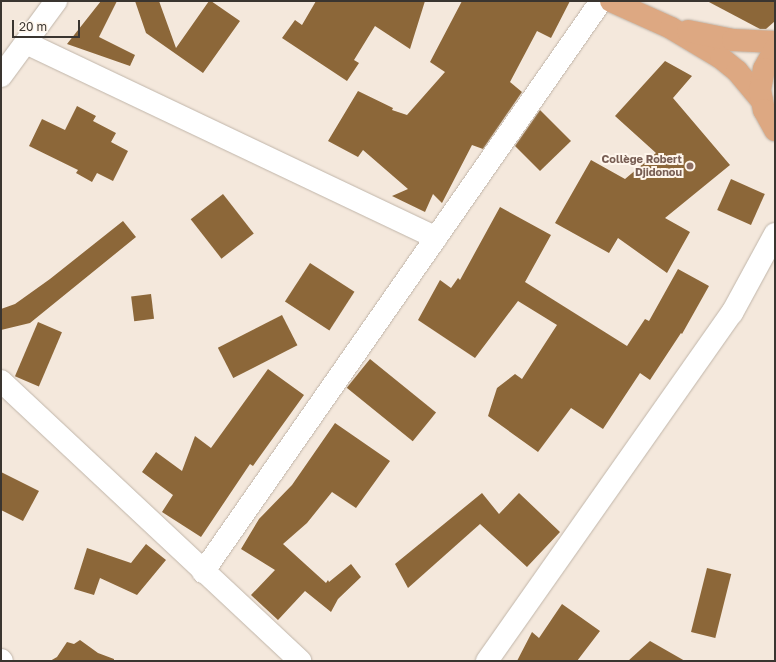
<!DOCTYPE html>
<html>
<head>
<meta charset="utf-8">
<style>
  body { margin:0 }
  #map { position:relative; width:776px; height:662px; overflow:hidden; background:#f4e8dc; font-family:"Golos Text",sans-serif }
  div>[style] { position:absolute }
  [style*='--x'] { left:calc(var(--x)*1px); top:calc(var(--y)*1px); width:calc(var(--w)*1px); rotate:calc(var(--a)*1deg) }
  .building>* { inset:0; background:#8c6739; transform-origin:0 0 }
  .roads { filter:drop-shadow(0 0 1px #c0b5a9) drop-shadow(0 0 1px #c0b5a9) }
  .minor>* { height:22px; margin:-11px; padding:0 11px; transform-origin:11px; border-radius:11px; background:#fff }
  .major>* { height:22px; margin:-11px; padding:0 11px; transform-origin:11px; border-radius:11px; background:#dda882 }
  .dots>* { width:11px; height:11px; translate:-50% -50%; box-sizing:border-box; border:2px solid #fff6ec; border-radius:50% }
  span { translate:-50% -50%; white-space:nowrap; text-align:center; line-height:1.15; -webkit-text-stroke:4px #fff6ec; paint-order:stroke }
  .education-label { font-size:11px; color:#785e54; font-weight:700 }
  .right { translate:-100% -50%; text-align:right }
  .frame { position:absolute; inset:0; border:2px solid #3a3530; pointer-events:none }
  .scale { position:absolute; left:12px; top:20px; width:68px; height:18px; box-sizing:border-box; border:2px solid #3a3530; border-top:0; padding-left:5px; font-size:12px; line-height:14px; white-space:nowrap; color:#3a3530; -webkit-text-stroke:3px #fff6ec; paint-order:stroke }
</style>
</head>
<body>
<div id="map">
  <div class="building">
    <i style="clip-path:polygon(101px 1px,117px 1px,99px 37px,135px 55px,130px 66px,67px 44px)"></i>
    <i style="clip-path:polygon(135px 1px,159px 1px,176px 48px,209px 1px,211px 1px,240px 21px,203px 73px,146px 33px)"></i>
    <i style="clip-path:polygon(316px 1px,425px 1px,410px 49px,375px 26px,354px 60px,359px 63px,347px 81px,282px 38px,295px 20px,302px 25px)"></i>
    <i style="clip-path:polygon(462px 1px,570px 1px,551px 38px,537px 31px,510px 82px,522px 92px,483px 149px,472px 145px,442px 203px,433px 194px,425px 212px,392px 196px,408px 189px,363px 150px,358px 157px,328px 141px,358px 91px,393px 108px,392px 110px,407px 115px,445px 72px,430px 62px)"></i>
    <i style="clip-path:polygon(707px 1px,775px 1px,775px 21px,766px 29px,760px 29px)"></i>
    <i style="clip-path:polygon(665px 61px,692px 76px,673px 98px,730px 165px,665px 218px,690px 232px,667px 273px,618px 238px,609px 253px,555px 223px,591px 160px,625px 179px,656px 153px,615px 116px)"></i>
    <i style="clip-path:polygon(77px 106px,96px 116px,93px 121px,116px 133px,111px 142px,128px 151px,113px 181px,97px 173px,92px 182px,76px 173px,78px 170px,29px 146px,42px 119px,65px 130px)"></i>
    <i style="clip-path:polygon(540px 110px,571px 141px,540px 171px,515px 146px)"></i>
    <i style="left:731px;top:179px;width:37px;height:34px;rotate:24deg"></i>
    <i style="left:223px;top:194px;width:50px;height:41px;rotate:52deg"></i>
    <i style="clip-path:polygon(500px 207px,551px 235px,525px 282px,627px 346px,645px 319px,649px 321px,678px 269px,709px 286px,682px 334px,681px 333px,650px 380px,640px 373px,603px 429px,571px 408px,538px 452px,488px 416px,497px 388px,515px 374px,522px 379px,557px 325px,518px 301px,475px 358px,418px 320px,440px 280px,451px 288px,458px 278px,460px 280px)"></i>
    <i style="clip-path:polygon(123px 221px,136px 237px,30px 323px,1px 330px,1px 309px,15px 304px,50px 279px)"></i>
    <i style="left:310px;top:263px;width:53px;height:46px;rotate:33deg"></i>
    <i style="left:151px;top:294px;width:25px;height:20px;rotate:83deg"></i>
    <i style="left:282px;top:315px;width:34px;height:72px;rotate:63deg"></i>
    <i style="left:38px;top:322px;width:26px;height:59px;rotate:23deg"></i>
    <i style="left:370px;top:359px;width:85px;height:37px;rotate:39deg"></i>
    <i style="clip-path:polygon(268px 369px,304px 395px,253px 466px,250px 464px,201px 537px,162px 512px,173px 495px,142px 472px,156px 452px,182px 471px,195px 436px,211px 448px)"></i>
    <i style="clip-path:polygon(335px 423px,390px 461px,356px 508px,332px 492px,307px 523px,283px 544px,326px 583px,328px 580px,329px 582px,351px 564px,361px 577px,338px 599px,331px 612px,305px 591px,278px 620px,251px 595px,275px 570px,241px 549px,259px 519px,292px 485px)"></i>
    <i style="clip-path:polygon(1px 472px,39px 491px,23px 521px,1px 510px)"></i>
    <i style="clip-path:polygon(482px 493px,499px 514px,519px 493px,560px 532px,527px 567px,480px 524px,408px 588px,395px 564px)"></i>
    <i style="clip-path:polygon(146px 544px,166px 560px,137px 595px,100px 578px,94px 595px,74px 589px,87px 548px,131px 563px)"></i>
    <i style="left:707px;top:568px;width:25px;height:66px;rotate:14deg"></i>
    <i style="clip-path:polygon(562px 604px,600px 631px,577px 661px,517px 661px,532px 632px,539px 638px)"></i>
    <i style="clip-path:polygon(80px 640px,98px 653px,114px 659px,114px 661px,50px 661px,57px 657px,67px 642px,74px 644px)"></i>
    <i style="clip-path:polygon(650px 641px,685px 661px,628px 661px)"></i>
  </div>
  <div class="roads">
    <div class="minor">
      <i style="--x:26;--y:43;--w:454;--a:25.4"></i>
      <i style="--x:1;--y:76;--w:93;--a:-53.7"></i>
      <i style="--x:1;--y:381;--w:410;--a:43.1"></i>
      <i style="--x:203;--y:572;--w:696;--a:-55.12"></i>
      <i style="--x:1;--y:660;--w:1;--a:45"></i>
      <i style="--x:487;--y:661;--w:426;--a:-54.9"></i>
      <i style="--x:732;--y:313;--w:90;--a:-61.4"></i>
    </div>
    <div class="major">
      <i style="--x:611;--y:1;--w:66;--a:24.2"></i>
      <i style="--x:671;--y:28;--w:58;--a:31"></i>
      <i style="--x:721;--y:58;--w:21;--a:39"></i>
      <i style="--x:737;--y:71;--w:39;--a:50"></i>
      <i style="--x:688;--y:31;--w:46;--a:11.3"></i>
      <i style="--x:733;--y:40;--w:42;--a:2.7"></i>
      <i style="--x:775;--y:49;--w:23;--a:119"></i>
      <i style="--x:764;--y:69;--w:21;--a:101"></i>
      <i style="--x:760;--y:90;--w:20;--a:79"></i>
      <i style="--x:764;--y:110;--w:23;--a:61"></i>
    </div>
  </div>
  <div class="dots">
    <i style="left:690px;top:166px;background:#8d6e63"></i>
  </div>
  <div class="education-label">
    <span class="right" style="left:682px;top:166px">Collège Robert<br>Djidonou</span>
  </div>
  <div class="frame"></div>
  <div class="scale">20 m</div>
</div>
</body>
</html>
